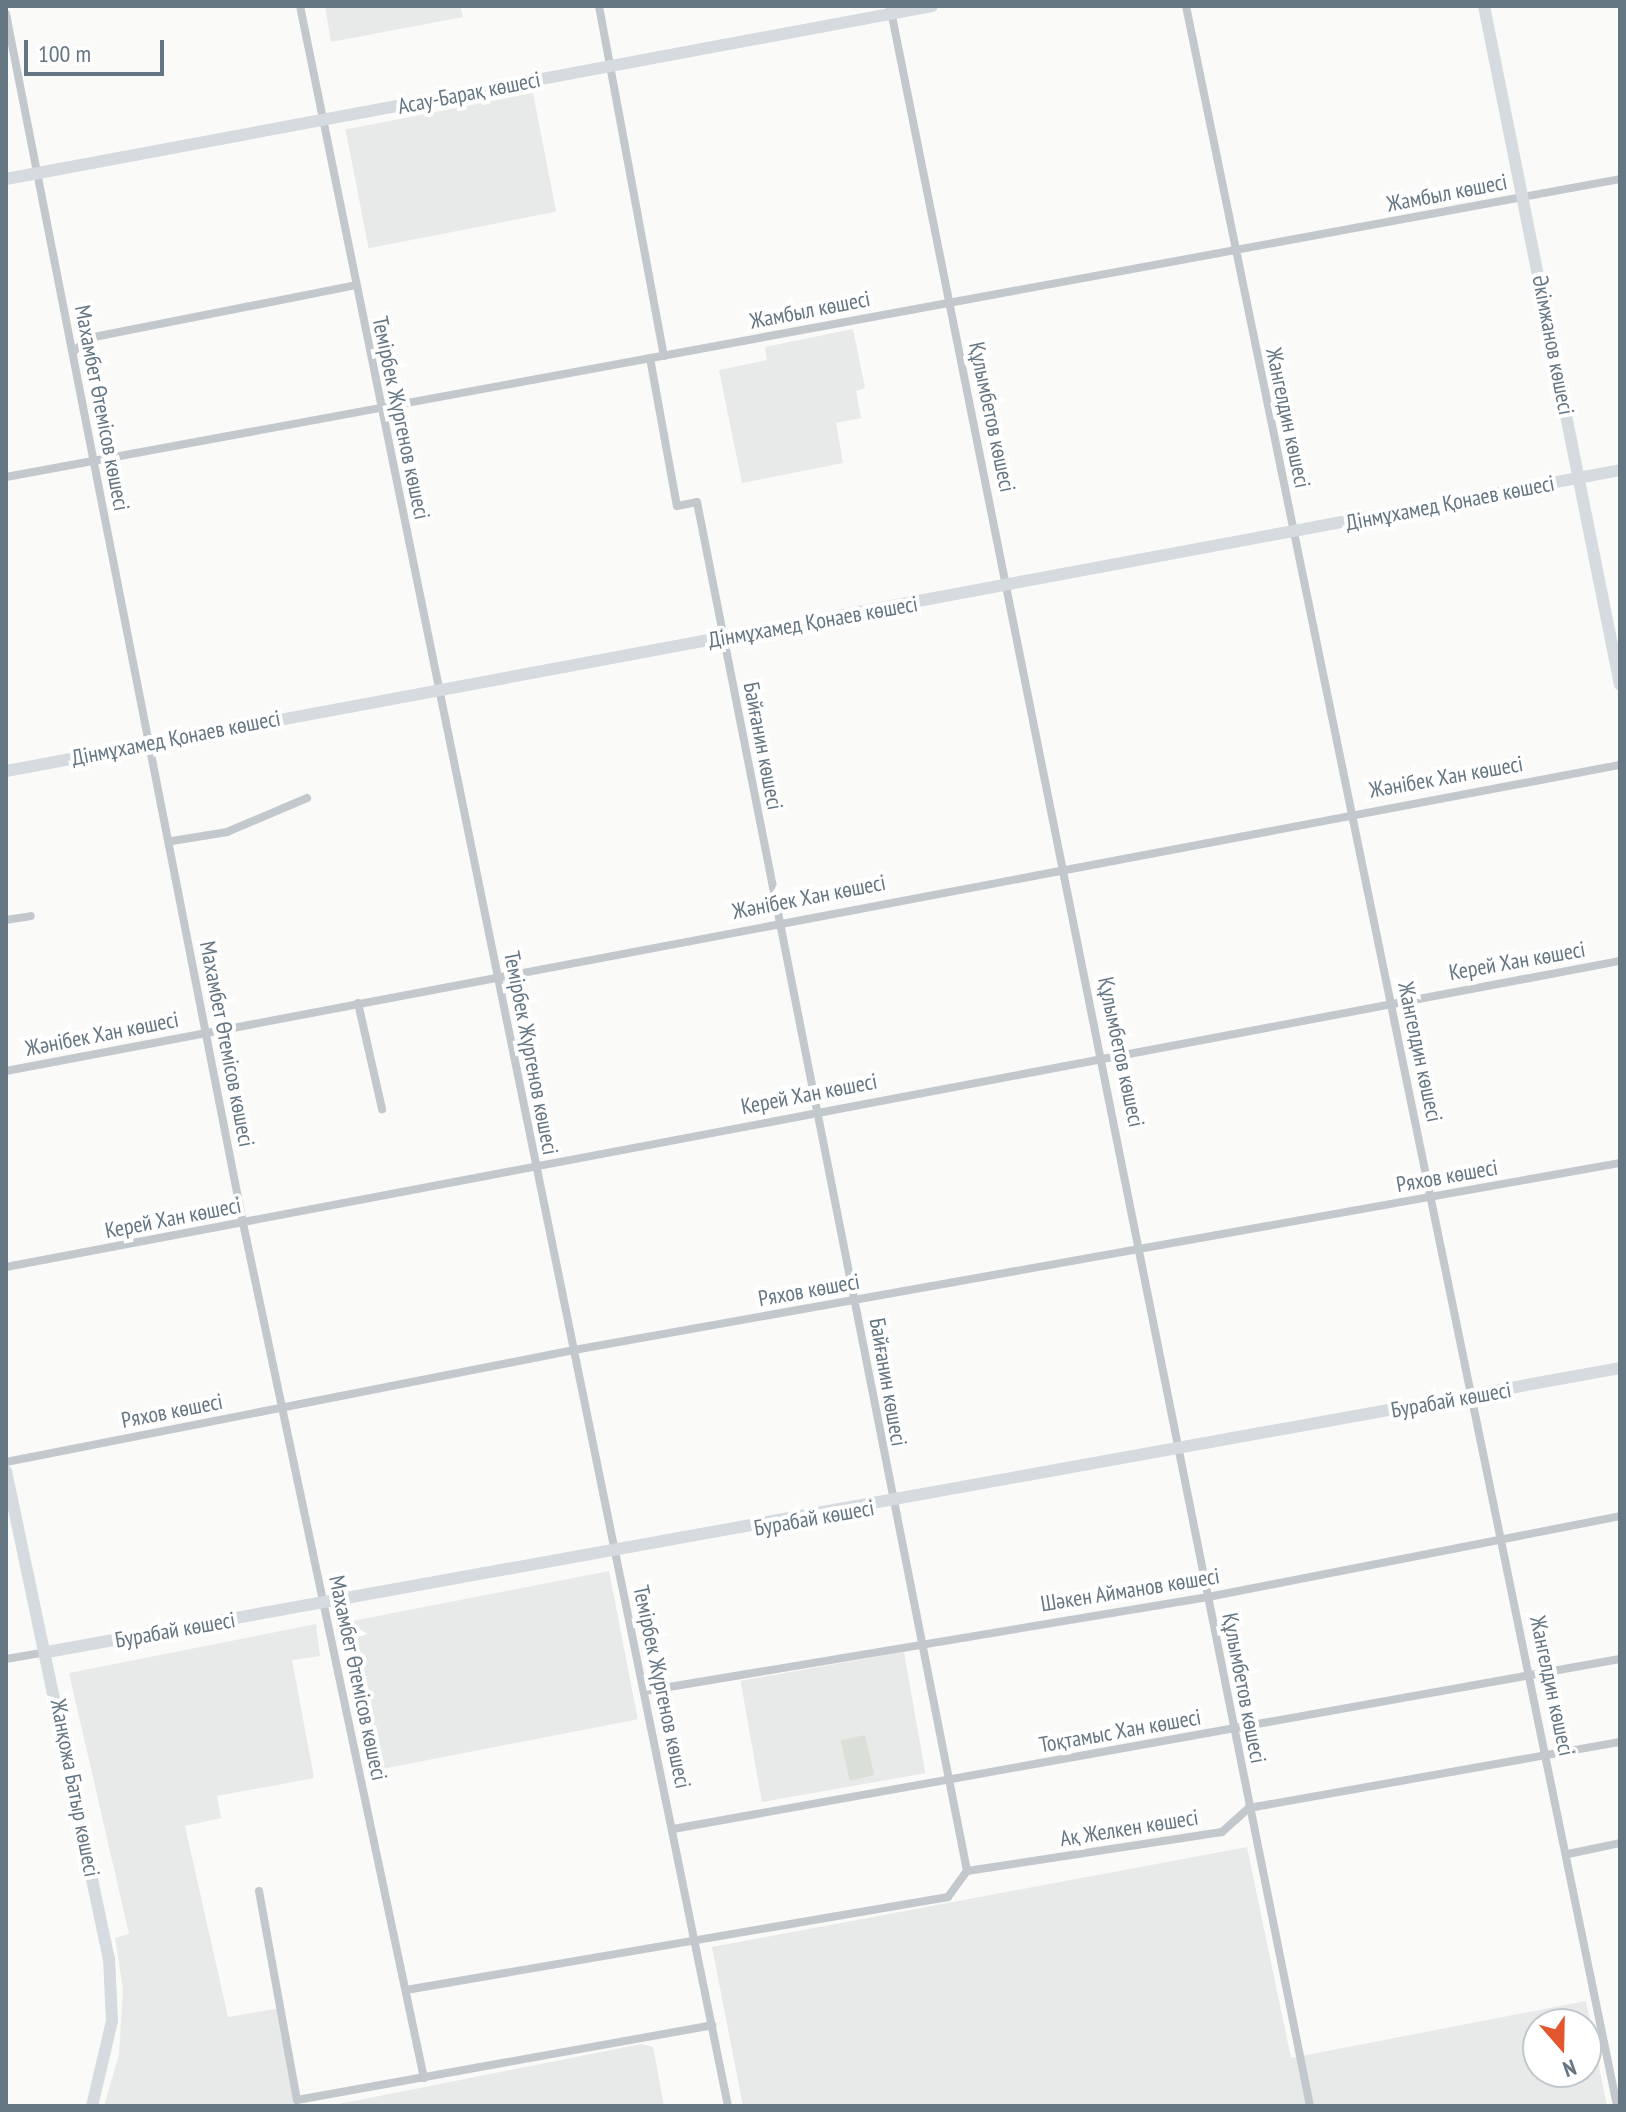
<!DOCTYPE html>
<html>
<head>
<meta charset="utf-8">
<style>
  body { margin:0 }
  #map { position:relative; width:1626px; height:2112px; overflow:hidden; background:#fafaf8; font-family:"PT Sans Narrow",sans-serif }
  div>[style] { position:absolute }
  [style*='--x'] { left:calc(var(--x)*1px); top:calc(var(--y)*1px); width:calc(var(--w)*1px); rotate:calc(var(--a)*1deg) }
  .built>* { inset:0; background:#e8e9e9; transform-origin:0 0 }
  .green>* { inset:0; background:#dadfd7; transform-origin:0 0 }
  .street>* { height:8px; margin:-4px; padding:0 4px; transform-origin:4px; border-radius:4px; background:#c3c8cc }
  .secondary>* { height:12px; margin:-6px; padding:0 6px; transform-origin:6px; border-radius:6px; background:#d6dbdf }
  span { translate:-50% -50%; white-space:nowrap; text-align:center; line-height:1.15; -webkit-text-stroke:8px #fff; paint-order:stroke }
  .street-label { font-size:22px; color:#657683 }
  .frame { position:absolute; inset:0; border:8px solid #657683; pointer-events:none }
  .north { position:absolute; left:1522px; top:2008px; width:80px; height:80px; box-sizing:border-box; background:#fff; border:2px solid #c1c8cd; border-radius:50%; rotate:160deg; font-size:22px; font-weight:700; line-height:32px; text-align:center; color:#657683 }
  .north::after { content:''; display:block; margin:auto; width:28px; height:36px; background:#e4572e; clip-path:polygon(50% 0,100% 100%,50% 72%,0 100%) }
  .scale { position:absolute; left:24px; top:40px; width:140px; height:36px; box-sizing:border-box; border:4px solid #657683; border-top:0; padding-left:10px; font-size:24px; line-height:28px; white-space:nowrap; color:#657683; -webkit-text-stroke:6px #fff; paint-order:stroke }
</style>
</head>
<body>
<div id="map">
  <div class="built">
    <i style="clip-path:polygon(325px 6px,460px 6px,463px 17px,331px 42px)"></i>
    <i style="left:533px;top:93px;width:121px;height:191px;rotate:79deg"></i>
    <i style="clip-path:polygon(853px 329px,865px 388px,856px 391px,861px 418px,836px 423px,843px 463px,742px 483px,719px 370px,767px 360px,765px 347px)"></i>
    <i style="left:609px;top:1571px;width:151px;height:267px;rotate:79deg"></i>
    <i style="clip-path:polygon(316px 1624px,320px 1656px,292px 1660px,314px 1778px,217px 1796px,221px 1818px,185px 1826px,228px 2017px,281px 2008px,298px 2106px,104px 2106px,119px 2055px,123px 1989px,115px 1938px,129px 1934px,69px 1673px)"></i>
    <i style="left:904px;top:1652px;width:123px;height:166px;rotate:80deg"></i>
    <i style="clip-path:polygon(evenodd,1247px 1847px,1291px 2058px,1586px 2001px,1607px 2106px,743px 2106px,712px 1947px,1247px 1847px,1538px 2024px,1586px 2024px,1586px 2072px,1538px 2072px,1538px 2024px)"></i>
    <i style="clip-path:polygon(641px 2044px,653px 2047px,664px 2106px,329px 2106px)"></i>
  </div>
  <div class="green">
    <i style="left:865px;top:1735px;width:41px;height:25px;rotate:77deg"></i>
  </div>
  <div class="street">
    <i style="--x:300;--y:6;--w:2143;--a:78.48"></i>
    <i style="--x:599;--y:6;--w:356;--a:79.5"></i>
    <i style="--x:890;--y:6;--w:2142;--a:78.69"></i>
    <i style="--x:1186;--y:6;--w:2144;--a:78.4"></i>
    <i style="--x:6;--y:14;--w:1232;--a:78.91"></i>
    <i style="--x:243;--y:1223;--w:874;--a:78.05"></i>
    <i style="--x:73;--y:352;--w:21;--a:-41"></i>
    <i style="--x:89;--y:338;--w:272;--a:-11.2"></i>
    <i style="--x:650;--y:358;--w:150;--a:79.7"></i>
    <i style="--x:677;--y:506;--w:20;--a:-11"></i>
    <i style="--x:697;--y:502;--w:1395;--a:78.84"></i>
    <i style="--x:6;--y:477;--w:1641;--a:-10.46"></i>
    <i style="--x:172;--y:841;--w:56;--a:-9.3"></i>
    <i style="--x:227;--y:832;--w:87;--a:-23"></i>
    <i style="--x:6;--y:920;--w:25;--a:-9"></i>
    <i style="--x:358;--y:1003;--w:109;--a:77.2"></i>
    <i style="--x:6;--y:1071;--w:1643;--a:-10.74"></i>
    <i style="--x:6;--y:1267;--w:1643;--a:-10.74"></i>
    <i style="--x:6;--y:1462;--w:579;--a:-11.15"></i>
    <i style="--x:574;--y:1350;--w:1063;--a:-10.14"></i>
    <i style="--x:6;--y:1659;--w:42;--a:-9.7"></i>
    <i style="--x:645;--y:1691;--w:571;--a:-9.48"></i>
    <i style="--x:1208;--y:1597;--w:420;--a:-11.1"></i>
    <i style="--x:673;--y:1829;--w:962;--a:-10.18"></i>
    <i style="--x:1568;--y:1854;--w:53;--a:-11.9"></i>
    <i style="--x:259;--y:1891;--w:212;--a:79.7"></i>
    <i style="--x:297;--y:2100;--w:422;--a:-10.2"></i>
    <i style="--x:406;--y:1990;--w:550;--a:-9.74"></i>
    <i style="--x:948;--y:1897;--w:32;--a:-54"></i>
    <i style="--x:967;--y:1871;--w:258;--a:-8.7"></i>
    <i style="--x:1222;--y:1832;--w:36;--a:-42"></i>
    <i style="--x:1249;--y:1808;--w:377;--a:-10.1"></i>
  </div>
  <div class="secondary">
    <i style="--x:1484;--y:6;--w:692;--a:78.67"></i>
    <i style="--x:6;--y:179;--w:942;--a:-10.58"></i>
    <i style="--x:6;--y:771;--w:1642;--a:-10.56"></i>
    <i style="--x:6;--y:1471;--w:498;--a:78.1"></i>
    <i style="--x:109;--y:1958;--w:63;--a:87.3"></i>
    <i style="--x:112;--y:2021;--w:87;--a:103.2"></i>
    <i style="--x:47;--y:1652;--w:1598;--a:-10.23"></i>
  </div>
  <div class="street-label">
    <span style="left:469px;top:93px;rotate:-11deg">Асау-Барақ көшесі</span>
    <span style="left:1447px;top:193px;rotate:-11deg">Жамбыл көшесі</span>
    <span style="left:810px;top:310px;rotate:-11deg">Жамбыл көшесі</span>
    <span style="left:1553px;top:345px;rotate:79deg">Әкімжанов көшесі</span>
    <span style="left:102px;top:408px;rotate:79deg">Махамбет Өтемісов көшесі</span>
    <span style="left:992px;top:417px;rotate:78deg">Құлымбетов көшесі</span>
    <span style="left:401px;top:418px;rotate:78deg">Темірбек Жүргенов көшесі</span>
    <span style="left:1288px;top:418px;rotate:78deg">Жангелдин көшесі</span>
    <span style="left:1450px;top:503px;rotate:-11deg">Дінмұхамед Қонаев көшесі</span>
    <span style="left:813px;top:622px;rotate:-10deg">Дінмұхамед Қонаев көшесі</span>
    <span style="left:176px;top:738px;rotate:-11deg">Дінмұхамед Қонаев көшесі</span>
    <span style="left:763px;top:746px;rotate:79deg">Байғанин көшесі</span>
    <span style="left:1446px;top:777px;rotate:-10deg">Жәнібек Хан көшесі</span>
    <span style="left:809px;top:897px;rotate:-11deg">Жәнібек Хан көшесі</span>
    <span style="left:1517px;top:961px;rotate:-10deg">Керей Хан көшесі</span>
    <span style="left:102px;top:1034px;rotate:-11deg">Жәнібек Хан көшесі</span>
    <span style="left:227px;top:1044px;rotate:79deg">Махамбет Өтемісов көшесі</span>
    <span style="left:1121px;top:1052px;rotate:78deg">Құлымбетов көшесі</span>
    <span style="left:1420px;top:1052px;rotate:78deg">Жангелдин көшесі</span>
    <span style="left:531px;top:1053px;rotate:79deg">Темірбек Жүргенов көшесі</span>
    <span style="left:809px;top:1094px;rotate:-11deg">Керей Хан көшесі</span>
    <span style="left:1447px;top:1176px;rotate:-10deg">Ряхов көшесі</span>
    <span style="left:173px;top:1218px;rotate:-11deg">Керей Хан көшесі</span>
    <span style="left:809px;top:1290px;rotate:-10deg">Ряхов көшесі</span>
    <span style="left:888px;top:1382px;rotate:80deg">Байғанин көшесі</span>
    <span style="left:1451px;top:1400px;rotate:-10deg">Бурабай көшесі</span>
    <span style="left:172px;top:1411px;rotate:-11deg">Ряхов көшесі</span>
    <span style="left:814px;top:1518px;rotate:-10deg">Бурабай көшесі</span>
    <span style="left:1130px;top:1590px;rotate:-9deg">Шәкен Айманов көшесі</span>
    <span style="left:175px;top:1630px;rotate:-10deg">Бурабай көшесі</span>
    <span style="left:358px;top:1678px;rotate:78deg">Махамбет Өтемісов көшесі</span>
    <span style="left:1552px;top:1686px;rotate:78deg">Жангелдин көшесі</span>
    <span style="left:662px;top:1687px;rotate:78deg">Темірбек Жүргенов көшесі</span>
    <span style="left:1244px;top:1688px;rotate:79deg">Құлымбетов көшесі</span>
    <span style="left:1120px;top:1731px;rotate:-10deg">Тоқтамыс Хан көшесі</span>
    <span style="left:75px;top:1788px;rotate:79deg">Жанқожа Батыр көшесі</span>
    <span style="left:1129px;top:1828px;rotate:-9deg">Ақ Желкен көшесі</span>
  </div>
  <div class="frame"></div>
  <div class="north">N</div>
  <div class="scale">100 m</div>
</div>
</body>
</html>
